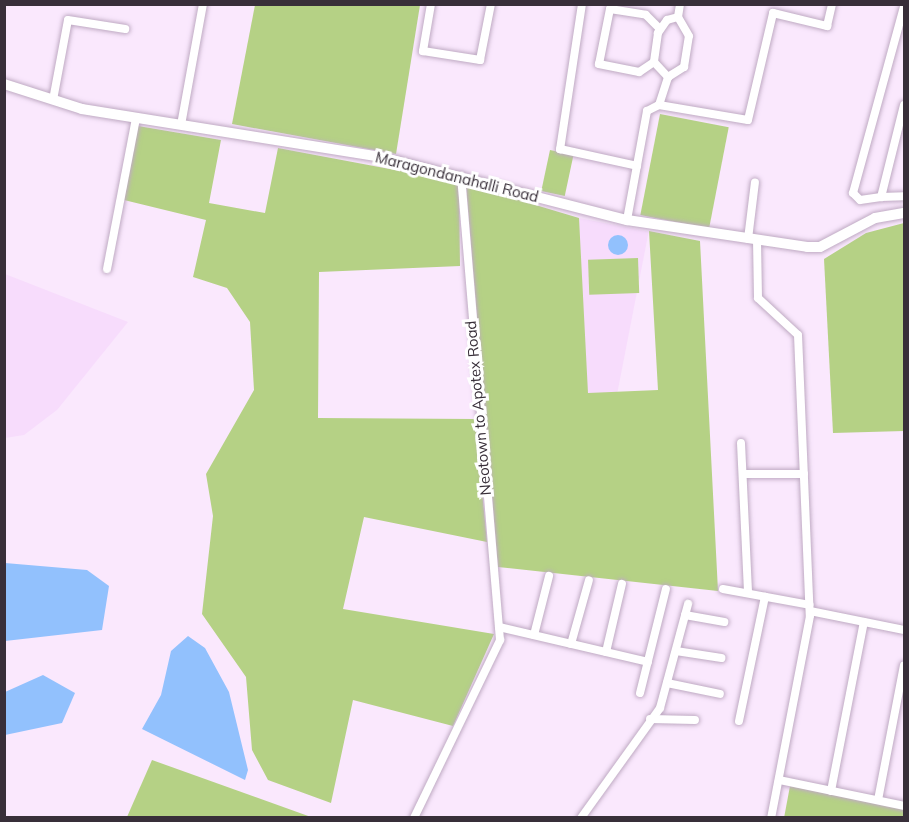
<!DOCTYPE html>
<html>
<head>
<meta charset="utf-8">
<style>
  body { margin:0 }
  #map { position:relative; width:909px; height:822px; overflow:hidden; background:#fae8fd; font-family:Mulish,sans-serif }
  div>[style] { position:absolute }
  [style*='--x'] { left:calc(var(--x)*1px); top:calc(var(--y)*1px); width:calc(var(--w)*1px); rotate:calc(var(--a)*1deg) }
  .built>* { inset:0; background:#f7dcfc; transform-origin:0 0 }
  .green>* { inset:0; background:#b5d185; transform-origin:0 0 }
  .water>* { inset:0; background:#92c1fd }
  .round { border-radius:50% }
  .roads { filter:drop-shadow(0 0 2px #bfaac3) drop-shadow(0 0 2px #bfaac3) }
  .minor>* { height:8px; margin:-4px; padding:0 4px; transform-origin:4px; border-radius:4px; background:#fff }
  .tertiary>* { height:10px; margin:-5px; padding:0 5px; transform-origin:5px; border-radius:5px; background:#fff }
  span { translate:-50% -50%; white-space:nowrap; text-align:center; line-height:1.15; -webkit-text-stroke:6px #fff; paint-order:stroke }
  .street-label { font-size:15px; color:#382f39 }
  .frame { position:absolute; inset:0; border:6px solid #382f39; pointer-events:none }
</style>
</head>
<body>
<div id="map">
  <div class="built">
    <i style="left:579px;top:218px;width:71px;height:175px;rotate:11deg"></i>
    <i style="clip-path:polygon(5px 274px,128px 322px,57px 410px,24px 435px,5px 438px)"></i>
  </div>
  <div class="green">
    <i style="clip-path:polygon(255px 5px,420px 5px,396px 154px,232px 124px)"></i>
    <i style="left:660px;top:114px;width:70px;height:103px;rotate:11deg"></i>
    <i style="clip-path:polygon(138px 126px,221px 140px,209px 203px,265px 213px,278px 148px,459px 182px,460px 266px,319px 272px,318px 418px,475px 419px,487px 542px,364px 517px,343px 609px,494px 634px,453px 726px,353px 700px,331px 803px,268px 780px,252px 750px,246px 677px,202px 614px,213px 516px,206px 474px,254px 390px,250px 322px,227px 288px,193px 277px,206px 220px,124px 200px)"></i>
    <i style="left:550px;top:150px;width:24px;height:42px;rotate:12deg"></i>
    <i style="clip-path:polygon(466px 184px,579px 218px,588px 393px,658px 390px,649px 231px,700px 241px,718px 591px,498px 567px)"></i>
    <i style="clip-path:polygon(904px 223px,904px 431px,833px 433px,824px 259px,866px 233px)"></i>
    <i style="left:638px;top:258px;width:35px;height:50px;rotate:88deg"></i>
    <i style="clip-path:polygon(152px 760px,311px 817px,127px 817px)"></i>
    <i style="clip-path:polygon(790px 786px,904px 808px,904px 817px,784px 818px)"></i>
  </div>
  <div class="water">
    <i class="round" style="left:608px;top:235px;width:20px;height:20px"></i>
    <i style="clip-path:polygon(5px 563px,87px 570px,109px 586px,102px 630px,5px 641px)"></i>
    <i style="clip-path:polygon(188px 636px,205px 648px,229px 692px,248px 770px,245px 780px,142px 729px,161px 695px,171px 651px)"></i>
    <i style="clip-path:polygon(43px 675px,75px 693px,62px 723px,5px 735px,5px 692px)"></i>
  </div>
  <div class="roads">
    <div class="minor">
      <i style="--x:431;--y:4;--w:48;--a:99.7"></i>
      <i style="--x:423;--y:51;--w:58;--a:9"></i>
      <i style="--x:480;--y:60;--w:57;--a:-78.9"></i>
      <i style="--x:582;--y:4;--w:147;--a:98.6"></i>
      <i style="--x:560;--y:149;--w:79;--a:12.4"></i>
      <i style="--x:678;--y:17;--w:13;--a:-81"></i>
      <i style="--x:654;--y:62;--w:18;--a:146"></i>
      <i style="--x:639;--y:72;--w:41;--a:-168.7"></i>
      <i style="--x:599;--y:64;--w:56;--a:-78.7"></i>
      <i style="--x:610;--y:9;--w:36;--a:9"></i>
      <i style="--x:646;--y:15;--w:18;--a:45"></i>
      <i style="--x:53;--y:100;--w:81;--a:-79.4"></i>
      <i style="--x:68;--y:20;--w:58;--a:9"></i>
      <i style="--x:659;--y:105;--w:90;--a:9.6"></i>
      <i style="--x:748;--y:120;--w:110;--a:-76.8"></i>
      <i style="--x:773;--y:13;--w:56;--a:13.5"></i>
      <i style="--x:827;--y:26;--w:23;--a:-77"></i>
      <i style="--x:904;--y:105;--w:95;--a:104"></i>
      <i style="--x:881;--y:197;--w:23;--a:-2"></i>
      <i style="--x:181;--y:125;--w:123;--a:-79.7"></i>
      <i style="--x:881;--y:197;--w:21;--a:172"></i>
      <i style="--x:860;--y:200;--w:10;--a:-135"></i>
      <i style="--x:853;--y:193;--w:193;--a:-74.7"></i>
      <i style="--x:627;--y:220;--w:111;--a:-79.6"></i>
      <i style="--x:647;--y:111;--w:13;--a:-27"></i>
      <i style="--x:659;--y:105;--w:29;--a:-72"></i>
      <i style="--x:668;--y:77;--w:19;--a:-32"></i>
      <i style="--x:684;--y:67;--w:31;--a:-81"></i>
      <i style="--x:689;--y:36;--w:22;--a:-120"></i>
      <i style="--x:678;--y:17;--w:11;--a:165"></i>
      <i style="--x:667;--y:20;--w:16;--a:125"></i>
      <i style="--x:658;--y:33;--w:29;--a:98"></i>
      <i style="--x:654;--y:62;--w:21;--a:47"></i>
      <i style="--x:748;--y:239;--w:57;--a:-83"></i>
      <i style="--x:757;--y:240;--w:58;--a:89"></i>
      <i style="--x:758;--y:298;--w:54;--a:42.8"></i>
      <i style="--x:798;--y:335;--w:281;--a:87.6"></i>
      <i style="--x:810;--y:616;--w:206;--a:100.9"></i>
      <i style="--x:107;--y:269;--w:154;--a:-79.1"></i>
      <i style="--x:741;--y:443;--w:150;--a:87.3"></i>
      <i style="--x:743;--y:474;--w:61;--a:0"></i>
      <i style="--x:723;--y:589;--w:88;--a:10.4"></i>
      <i style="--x:810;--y:611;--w:96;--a:11.4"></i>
      <i style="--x:685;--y:615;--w:40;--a:10"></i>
      <i style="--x:499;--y:627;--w:153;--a:13.2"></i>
      <i style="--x:534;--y:635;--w:61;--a:-75.7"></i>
      <i style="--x:571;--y:644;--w:66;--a:-74.3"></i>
      <i style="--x:676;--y:651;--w:46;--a:8.8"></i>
      <i style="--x:606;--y:652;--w:70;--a:-76.8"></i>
      <i style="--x:667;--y:683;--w:54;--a:11.7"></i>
      <i style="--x:640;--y:693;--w:107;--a:-76"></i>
      <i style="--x:650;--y:719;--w:45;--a:1.3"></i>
      <i style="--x:739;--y:721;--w:127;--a:-78.2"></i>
      <i style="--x:779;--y:780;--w:128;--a:11.7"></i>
      <i style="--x:831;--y:791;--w:172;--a:-79"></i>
      <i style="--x:878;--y:800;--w:137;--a:-79.1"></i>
      <i style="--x:414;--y:818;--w:198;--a:-64.2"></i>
      <i style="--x:500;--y:640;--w:466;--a:-94.8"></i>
      <i style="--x:581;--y:818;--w:135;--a:-54.3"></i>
      <i style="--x:660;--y:708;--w:108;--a:-74.9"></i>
    </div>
    <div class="tertiary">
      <i style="--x:4;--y:84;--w:82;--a:17.8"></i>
      <i style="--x:82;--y:109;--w:299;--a:9.1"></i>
      <i style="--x:377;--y:156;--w:258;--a:14.4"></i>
      <i style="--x:627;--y:220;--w:182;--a:8.5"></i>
      <i style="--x:807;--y:247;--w:13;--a:0"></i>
      <i style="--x:820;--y:247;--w:62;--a:-27.8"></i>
      <i style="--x:875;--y:218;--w:29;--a:-10"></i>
    </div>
  </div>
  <div class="street-label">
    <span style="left:457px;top:177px;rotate:14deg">Maragondanahalli Road</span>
    <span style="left:478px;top:408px;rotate:-95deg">Neotown to Apotex Road</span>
  </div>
  <div class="frame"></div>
</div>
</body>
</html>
